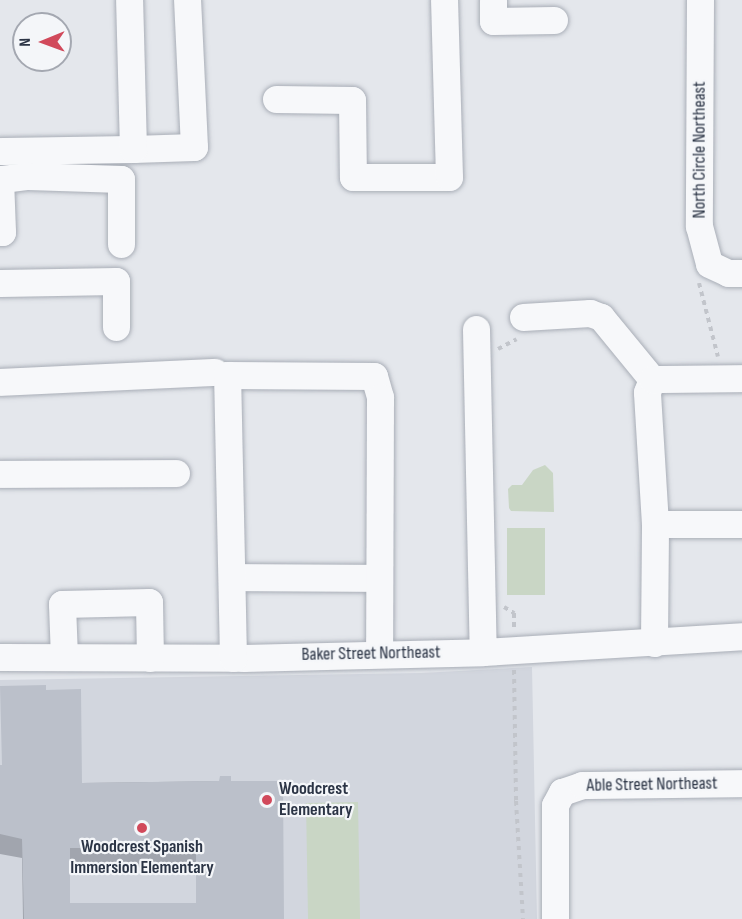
<!DOCTYPE html>
<html>
<head>
<meta charset="utf-8">
<style>
  body { margin:0 }
  #map { position:relative; width:742px; height:919px; overflow:hidden; background:#e4e7ec; font-family:"Sofia Sans Condensed",sans-serif }
  div>[style] { position:absolute }
  [style*='--x'] { left:calc(var(--x)*1px); top:calc(var(--y)*1px); width:calc(var(--w)*1px); rotate:calc(var(--a)*1deg) }
  .built>* { inset:0; background:#d2d6de }
  .green>* { inset:0; background:#c9d6c5; transform-origin:0 0 }
  .path>* { height:4px; margin-top:-2px; transform-origin:0; background:repeating-linear-gradient(90deg,#c2c5cb 0 4.5px,transparent 0 9px) }
  .roads { filter:drop-shadow(0 0 2px #a9aeb7) drop-shadow(0 0 2px #a9aeb7) }
  .minor>* { height:27px; margin:-13.5px; padding:0 13.5px; transform-origin:13.5px; border-radius:13.5px; background:#f7f8fa }
  .wall>* { inset:0; background:#a1a5ae }
  .building>* { inset:0; background:#bbc0ca }
  .dots>* { width:16px; height:16px; translate:-50% -50%; box-sizing:border-box; border:3px solid #f4f6f9; border-radius:50% }
  span { translate:-50% -50%; white-space:nowrap; text-align:center; line-height:1.15; -webkit-text-stroke:4.5px #f4f6f9; paint-order:stroke }
  .street-label { font-size:18px; color:#2b3445 }
  .poi-label { font-size:18px; color:#2b3445; font-weight:700 }
  .left { translate:0 -50%; text-align:left }
  .north { position:absolute; left:12px; top:12px; width:60px; height:60px; box-sizing:border-box; background:#f4f6f9; border:2px solid #a4a8b1; border-radius:50%; rotate:269deg; font-size:16px; font-weight:700; line-height:24px; text-align:center; color:#2b3445 }
  .north::after { content:''; display:block; margin:auto; width:21px; height:27px; background:#d1495b; clip-path:polygon(50% 0,100% 100%,50% 72%,0 100%) }
</style>
</head>
<body>
<div id="map">
  <div class="built">
    <i style="clip-path:polygon(532px 667px,537px 919px,0 919px,0 680px,421px 673px)"></i>
  </div>
  <div class="green">
    <i style="clip-path:polygon(545px 465px,553px 473px,554px 512px,511px 511px,509px 508px,508px 489px,512px 485px,522px 485px,533px 470px)"></i>
    <i style="left:507px;top:528px;width:38px;height:67px"></i>
    <i style="left:358px;top:802px;width:117px;height:52px;rotate:89deg"></i>
  </div>
  <div class="path">
    <i style="--x:699;--y:283;--w:76;--a:75.6"></i>
    <i style="--x:498;--y:349;--w:21;--a:-28"></i>
    <i style="--x:504;--y:607;--w:12;--a:31"></i>
    <i style="--x:514;--y:613;--w:17;--a:90"></i>
    <i style="--x:514;--y:670;--w:131;--a:89.1"></i>
    <i style="--x:516;--y:801;--w:118;--a:86.6"></i>
  </div>
  <div class="roads">
    <div class="minor">
      <i style="--x:493;--y:0;--w:21;--a:90"></i>
      <i style="--x:493;--y:21;--w:61;--a:-0.9"></i>
      <i style="--x:700;--y:0;--w:226;--a:90.3"></i>
      <i style="--x:699;--y:226;--w:39;--a:75"></i>
      <i style="--x:709;--y:264;--w:21;--a:25"></i>
      <i style="--x:728;--y:273;--w:14;--a:0"></i>
      <i style="--x:276;--y:99;--w:76;--a:0.8"></i>
      <i style="--x:352;--y:100;--w:77;--a:89.3"></i>
      <i style="--x:353;--y:177;--w:96;--a:0"></i>
      <i style="--x:449;--y:177;--w:177;--a:-91.6"></i>
      <i style="--x:133;--y:149;--w:61;--a:-1.9"></i>
      <i style="--x:194;--y:147;--w:147;--a:-92.7"></i>
      <i style="--x:0;--y:151;--w:133;--a:-0.9"></i>
      <i style="--x:133;--y:149;--w:149;--a:-91.5"></i>
      <i style="--x:0;--y:179;--w:53;--a:87.8"></i>
      <i style="--x:2;--y:232;--w:2;--a:180"></i>
      <i style="--x:2;--y:179;--w:26;--a:-7"></i>
      <i style="--x:28;--y:176;--w:93;--a:1.8"></i>
      <i style="--x:121;--y:179;--w:65;--a:90"></i>
      <i style="--x:0;--y:283;--w:116;--a:-1"></i>
      <i style="--x:116;--y:281;--w:46;--a:90"></i>
      <i style="--x:523;--y:317;--w:67;--a:-3.4"></i>
      <i style="--x:590;--y:313;--w:12;--a:20"></i>
      <i style="--x:601;--y:317;--w:80;--a:50.6"></i>
      <i style="--x:476;--y:329;--w:323;--a:88.8"></i>
      <i style="--x:0;--y:382;--w:215;--a:-2.7"></i>
      <i style="--x:0;--y:474;--w:176;--a:-0.3"></i>
      <i style="--x:655;--y:524;--w:87;--a:0"></i>
      <i style="--x:232;--y:577;--w:147;--a:0.4"></i>
      <i style="--x:654;--y:643;--w:119;--a:-89.5"></i>
      <i style="--x:655;--y:524;--w:132;--a:-93.5"></i>
      <i style="--x:647;--y:392;--w:14;--a:-69"></i>
      <i style="--x:652;--y:379;--w:90;--a:-0.6"></i>
      <i style="--x:0;--y:657;--w:243;--a:0.2"></i>
      <i style="--x:243;--y:658;--w:240;--a:-1.4"></i>
      <i style="--x:483;--y:652;--w:259;--a:-3.5"></i>
      <i style="--x:64;--y:657;--w:53;--a:-92.2"></i>
      <i style="--x:62;--y:604;--w:87;--a:-1.3"></i>
      <i style="--x:149;--y:602;--w:56;--a:89"></i>
      <i style="--x:233;--y:658;--w:283;--a:-91.2"></i>
      <i style="--x:227;--y:375;--w:147;--a:0.4"></i>
      <i style="--x:374;--y:376;--w:22;--a:74"></i>
      <i style="--x:380;--y:397;--w:257;--a:90.2"></i>
      <i style="--x:555;--y:919;--w:114;--a:-90"></i>
      <i style="--x:555;--y:805;--w:15;--a:-62"></i>
      <i style="--x:562;--y:792;--w:21;--a:-19"></i>
      <i style="--x:582;--y:785;--w:160;--a:-0.7"></i>
    </div>
  </div>
  <div class="wall">
    <i style="clip-path:polygon(evenodd,46px 690px,82px 783px,231px 781px,284px 919px,23px 919px,22px 858px,0 854px,0 765px,2px 765px,46px 690px,196px 867px,196px 903px,70px 903px,70px 868px,196px 867px)"></i>
  </div>
  <div class="building">
    <i style="clip-path:polygon(evenodd,46px 685px,46px 690px,81px 689px,82px 783px,219px 781px,220px 776px,231px 776px,231px 781px,283px 781px,284px 919px,24px 919px,22px 839px,0 834px,0 765px,2px 765px,0 686px,46px 685px,70px 848px,196px 848px,196px 903px,70px 903px,70px 848px)"></i>
  </div>
  <div class="dots">
    <i style="left:267px;top:800px;background:#d1495b"></i>
    <i style="left:142px;top:828px;background:#d1495b"></i>
  </div>
  <div class="street-label">
    <span style="left:700px;top:150px;rotate:-90deg">North Circle Northeast</span>
    <span style="left:371px;top:654px;rotate:-1deg">Baker Street Northeast</span>
    <span style="left:652px;top:785px;rotate:-1deg">Able Street Northeast</span>
  </div>
  <div class="poi-label">
    <span class="left" style="left:279px;top:800px">Woodcrest<br>Elementary</span>
    <span style="left:142px;top:858px">Woodcrest Spanish<br>Immersion Elementary</span>
  </div>
  <div class="north">N</div>
</div>
</body>
</html>
